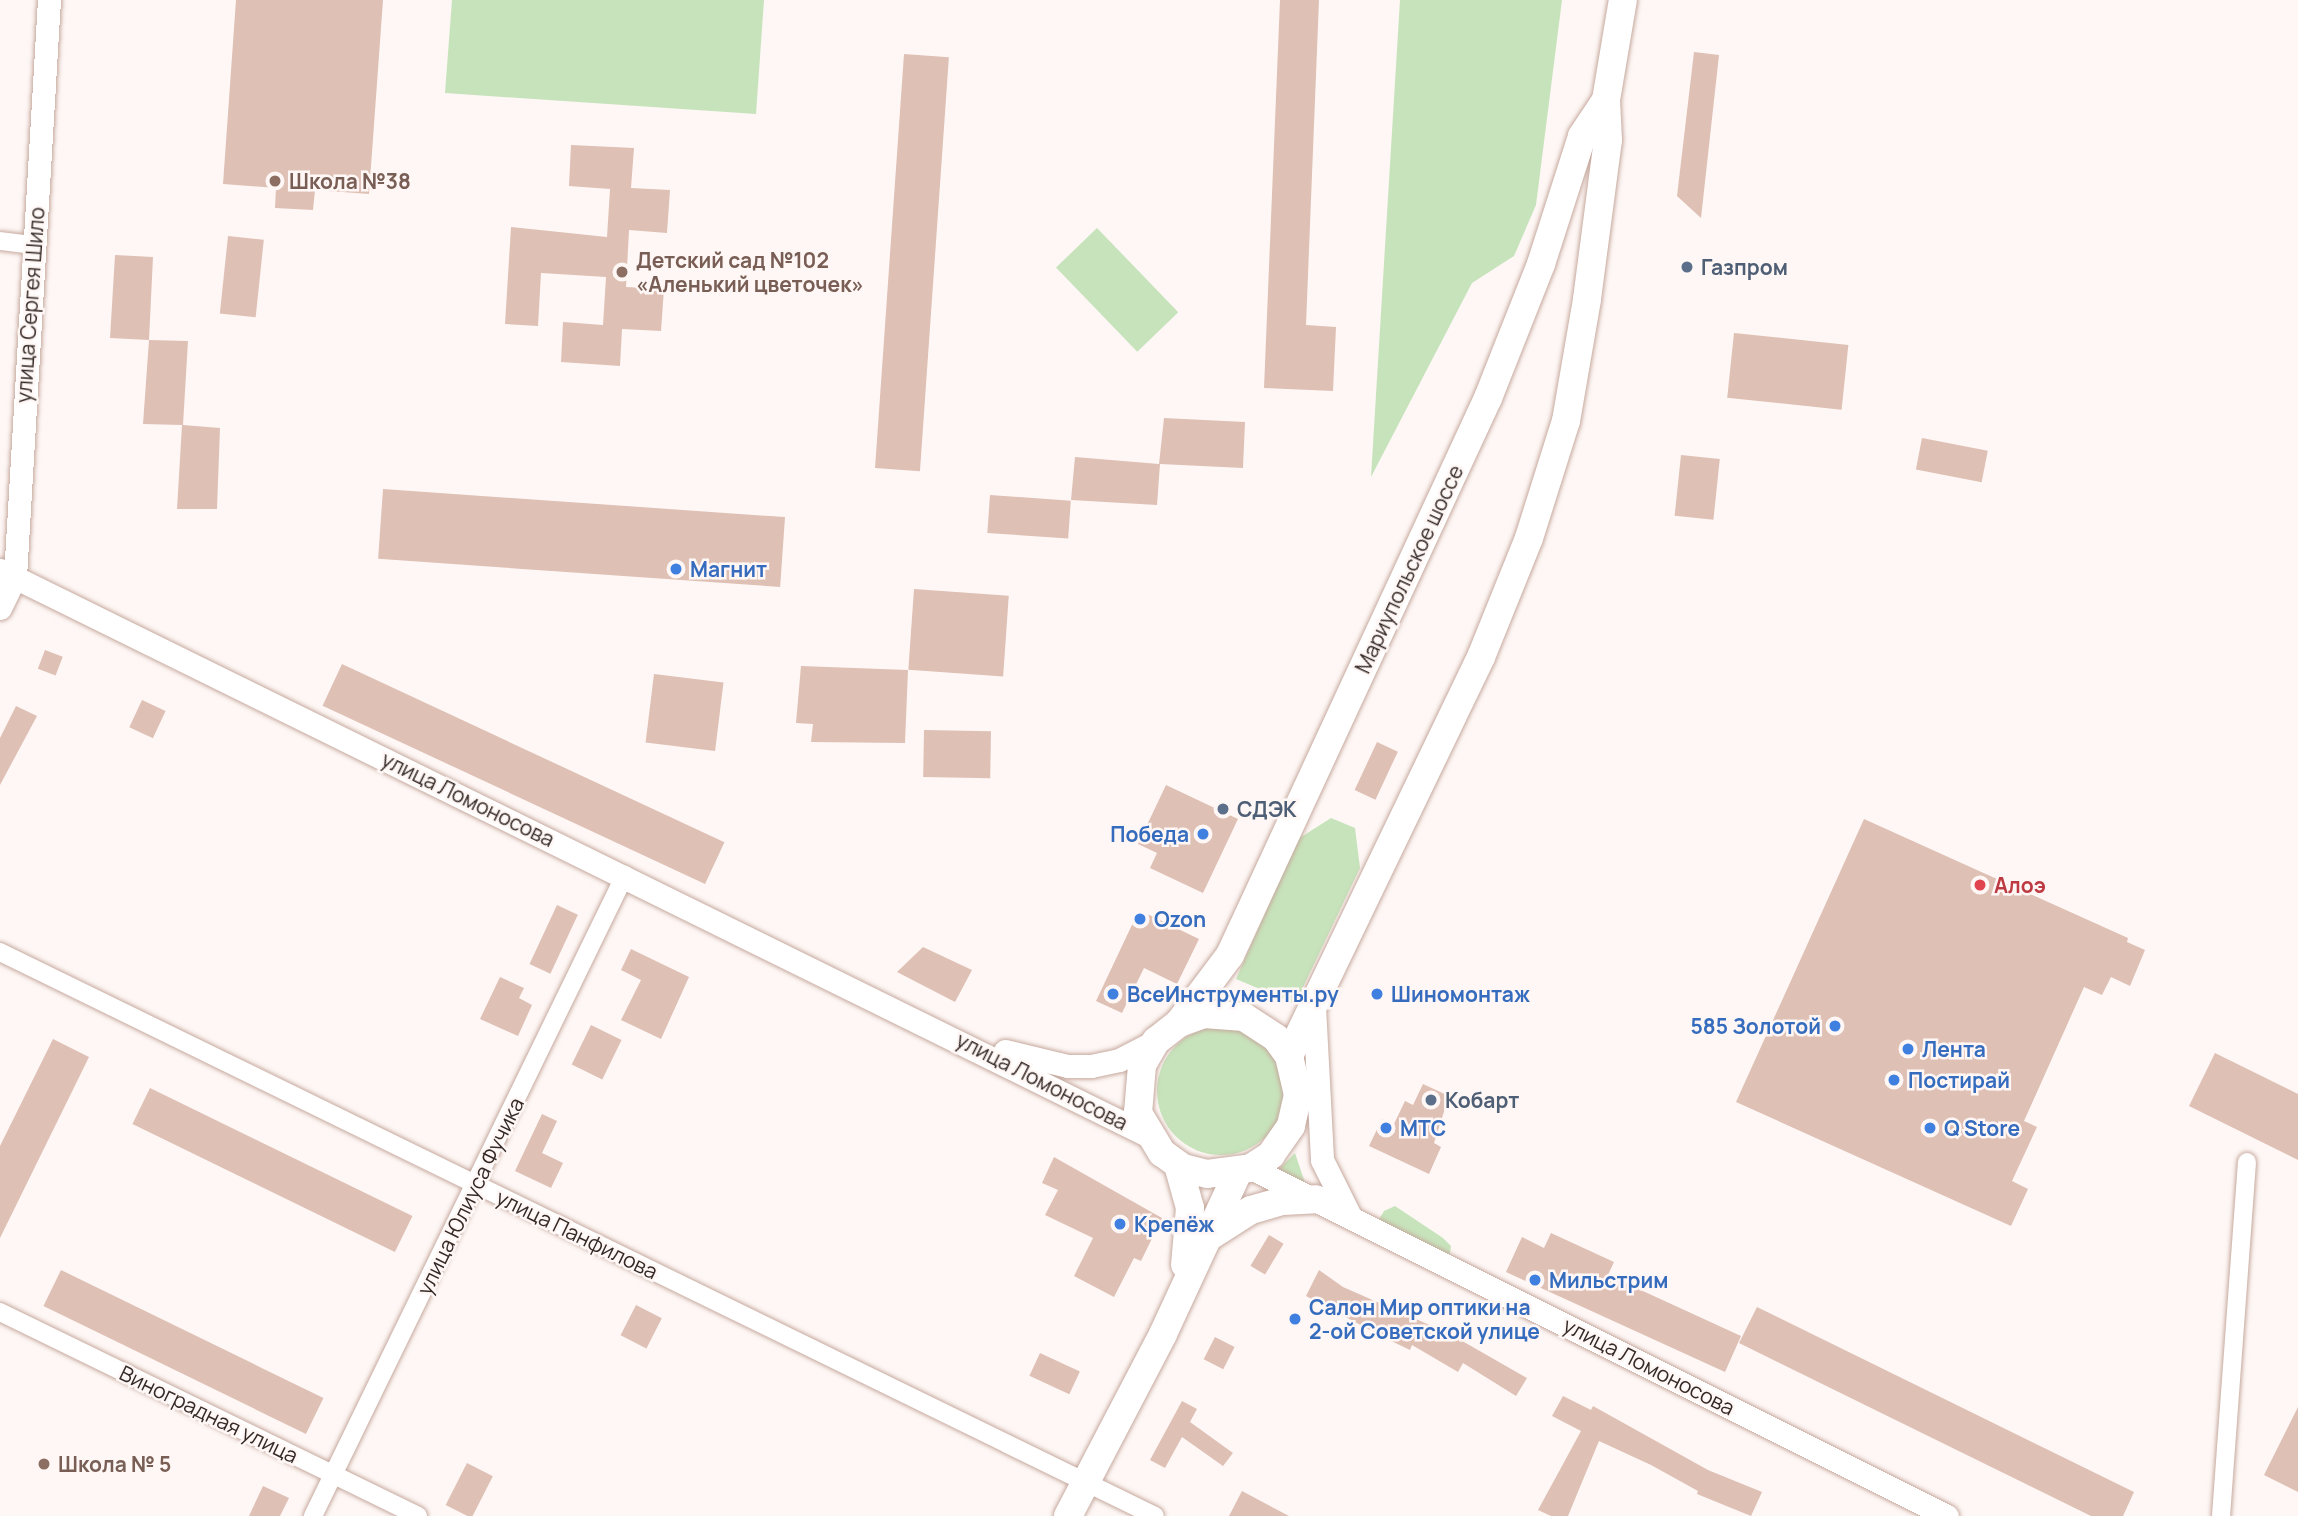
<!DOCTYPE html>
<html>
<head>
<meta charset="utf-8">
<style>
  body { margin:0 }
  #map { position:relative; width:2298px; height:1516px; overflow:hidden; background:#fef7f5; font-family:Manrope,sans-serif }
  div>[style] { position:absolute }
  [style*='--x'] { left:calc(var(--x)*1px); top:calc(var(--y)*1px); width:calc(var(--w)*1px); rotate:calc(var(--a)*1deg) }
  .green>* { inset:0; background:#c7e3bb; transform-origin:0 0 }
  .round { border-radius:50% }
  .building>* { inset:0; background:#dfc0b5; transform-origin:0 0 }
  .roads { filter:drop-shadow(0 0 2px #c6a99e) drop-shadow(0 0 2px #c6a99e) }
  .minor>* { height:18px; margin:-9px; padding:0 9px; transform-origin:9px; border-radius:9px; background:#fff }
  .tertiary>* { height:23px; margin:-11.5px; padding:0 11.5px; transform-origin:11.5px; border-radius:11.5px; background:#fff }
  .primary>* { height:28px; margin:-14px; padding:0 14px; transform-origin:14px; border-radius:14px; background:#fff }
  .dots>* { width:19px; height:19px; translate:-50% -50%; box-sizing:border-box; border:4px solid #fef7f5; border-radius:50% }
  span { translate:-50% -50%; white-space:nowrap; text-align:center; line-height:1.15; -webkit-text-stroke:5px #fef7f5; paint-order:stroke }
  .education-label { font-size:21px; color:#785e54; font-weight:700 }
  .left { translate:0 -50%; text-align:left }
  .service-label { font-size:21px; color:#4e5e75; font-weight:700 }
  .street-label { font-size:21px; color:#342925 }
  .shop-label { font-size:21px; color:#366cbe; font-weight:700 }
  .right { translate:-100% -50%; text-align:right }
  .health-label { font-size:21px; color:#be3a42; font-weight:700 }
</style>
</head>
<body>
<div id="map">
  <div class="green">
    <i style="clip-path:polygon(452px 0,764px 0,756px 114px,445px 93px)"></i>
    <i style="clip-path:polygon(1400px 0,1562px 0,1536px 205px,1514px 256px,1472px 283px,1371px 477px)"></i>
    <i style="left:1097px;top:228px;width:117px;height:57px;rotate:46deg"></i>
    <i style="clip-path:polygon(1331px 818px,1355px 828px,1360px 868px,1295px 1004px,1236px 979px,1298px 839px)"></i>
    <i class="round" style="left:1157px;top:1027px;width:128px;height:128px"></i>
    <i style="clip-path:polygon(1295px 1153px,1308px 1192px,1273px 1175px)"></i>
    <i style="clip-path:polygon(1395px 1206px,1443px 1238px,1451px 1246px,1450px 1253px,1445px 1257px,1378px 1221px,1384px 1211px)"></i>
  </div>
  <div class="building">
    <i style="clip-path:polygon(236px 0,383px 0,369px 194px,315px 190px,313px 210px,275px 208px,276px 188px,223px 184px)"></i>
    <i style="clip-path:polygon(1280px 0,1319px 0,1306px 325px,1336px 327px,1333px 391px,1264px 388px)"></i>
    <i style="clip-path:polygon(1694px 52px,1719px 55px,1701px 218px,1677px 196px)"></i>
    <i style="left:904px;top:54px;width:45px;height:415px;rotate:4deg"></i>
    <i style="clip-path:polygon(571px 145px,634px 148px,631px 188px,670px 190px,667px 233px,629px 230px,626px 287px,664px 289px,661px 331px,622px 329px,620px 366px,561px 362px,563px 322px,603px 325px,606px 277px,541px 273px,538px 326px,505px 324px,511px 227px,607px 237px,610px 189px,569px 186px)"></i>
    <i style="left:228px;top:236px;width:36px;height:78px;rotate:6deg"></i>
    <i style="clip-path:polygon(115px 255px,153px 257px,149px 340px,188px 341px,183px 425px,220px 428px,217px 509px,177px 509px,182px 425px,143px 424px,149px 340px,110px 338px)"></i>
    <i style="left:1734px;top:333px;width:115px;height:65px;rotate:6deg"></i>
    <i style="clip-path:polygon(1164px 418px,1245px 422px,1243px 468px,1160px 464px,1157px 505px,1071px 500px,1075px 457px,1159px 464px)"></i>
    <i style="left:1922px;top:438px;width:67px;height:32px;rotate:11deg"></i>
    <i style="left:1681px;top:455px;width:39px;height:61px;rotate:6deg"></i>
    <i style="left:383px;top:489px;width:403px;height:70px;rotate:4deg"></i>
    <i style="left:990px;top:495px;width:81px;height:38px;rotate:4deg"></i>
    <i style="left:914px;top:589px;width:95px;height:81px;rotate:4deg"></i>
    <i style="left:45px;top:650px;width:19px;height:20px;rotate:21deg"></i>
    <i style="left:342px;top:664px;width:422px;height:46px;rotate:25deg"></i>
    <i style="clip-path:polygon(801px 666px,908px 670px,905px 743px,811px 742px,813px 724px,796px 723px)"></i>
    <i style="left:654px;top:674px;width:70px;height:69px;rotate:7deg"></i>
    <i style="left:142px;top:700px;width:26px;height:30px;rotate:25deg"></i>
    <i style="clip-path:polygon(16px 706px,37px 716px,0 785px,0 738px)"></i>
    <i style="left:924px;top:730px;width:67px;height:47px;rotate:1deg"></i>
    <i style="left:1377px;top:742px;width:23px;height:53px;rotate:25deg"></i>
    <i style="clip-path:polygon(1166px 785px,1238px 819px,1203px 893px,1150px 868px,1157px 853px,1138px 844px)"></i>
    <i style="clip-path:polygon(1864px 819px,2128px 938px,2127px 942px,2145px 950px,2130px 986px,2111px 977px,2102px 995px,2084px 987px,2024px 1121px,2037px 1127px,2012px 1181px,2028px 1189px,2011px 1226px,1736px 1102px)"></i>
    <i style="left:557px;top:905px;width:23px;height:65px;rotate:25deg"></i>
    <i style="clip-path:polygon(1139px 910px,1199px 939px,1177px 984px,1144px 968px,1122px 1013px,1096px 1001px)"></i>
    <i style="clip-path:polygon(923px 947px,972px 970px,955px 1002px,897px 972px)"></i>
    <i style="clip-path:polygon(631px 949px,689px 977px,661px 1039px,621px 1020px,641px 980px,621px 970px)"></i>
    <i style="clip-path:polygon(500px 977px,524px 988px,519px 998px,532px 1005px,518px 1036px,480px 1019px)"></i>
    <i style="left:591px;top:1025px;width:34px;height:44px;rotate:26deg"></i>
    <i style="clip-path:polygon(53px 1039px,89px 1057px,0 1238px,0 1146px)"></i>
    <i style="clip-path:polygon(2215px 1053px,2298px 1094px,2298px 1160px,2189px 1106px)"></i>
    <i style="clip-path:polygon(1423px 1084px,1449px 1096px,1434px 1143px,1441px 1147px,1429px 1174px,1369px 1146px,1382px 1119px,1394px 1124px,1405px 1101px,1413px 1105px)"></i>
    <i style="left:150px;top:1088px;width:292px;height:40px;rotate:26deg"></i>
    <i style="clip-path:polygon(542px 1114px,557px 1121px,542px 1153px,563px 1163px,551px 1188px,515px 1171px)"></i>
    <i style="clip-path:polygon(1054px 1157px,1162px 1218px,1141px 1261px,1134px 1258px,1114px 1297px,1074px 1276px,1093px 1238px,1045px 1215px,1058px 1190px,1042px 1183px)"></i>
    <i style="clip-path:polygon(1551px 1233px,1614px 1262px,1608px 1275px,1741px 1336px,1725px 1372px,1506px 1272px,1522px 1237px,1544px 1248px)"></i>
    <i style="left:1269px;top:1235px;width:17px;height:36px;rotate:31deg"></i>
    <i style="left:61px;top:1270px;width:292px;height:40px;rotate:26deg"></i>
    <i style="clip-path:polygon(1319px 1270px,1343px 1287px,1450px 1334px,1527px 1378px,1516px 1396px,1463px 1363px,1458px 1372px,1412px 1345px,1410px 1350px,1387px 1339px,1306px 1296px)"></i>
    <i style="left:636px;top:1305px;width:29px;height:34px;rotate:27deg"></i>
    <i style="clip-path:polygon(1757px 1307px,2134px 1492px,2123px 1516px,2091px 1516px,1739px 1343px)"></i>
    <i style="left:1215px;top:1337px;width:22px;height:25px;rotate:27deg"></i>
    <i style="left:1040px;top:1353px;width:44px;height:25px;rotate:25deg"></i>
    <i style="clip-path:polygon(1563px 1396px,1591px 1410px,1593px 1406px,1708px 1470px,1762px 1492px,1751px 1516px,1697px 1494px,1698px 1491px,1651px 1465px,1599px 1441px,1568px 1516px,1551px 1516px,1538px 1510px,1581px 1431px,1552px 1416px)"></i>
    <i style="clip-path:polygon(1182px 1401px,1197px 1409px,1190px 1422px,1233px 1453px,1223px 1466px,1182px 1437px,1165px 1468px,1150px 1460px)"></i>
    <i style="clip-path:polygon(2298px 1407px,2298px 1492px,2264px 1475px)"></i>
    <i style="left:467px;top:1463px;width:29px;height:47px;rotate:27deg"></i>
    <i style="clip-path:polygon(263px 1486px,289px 1498px,280px 1516px,249px 1516px)"></i>
    <i style="clip-path:polygon(1242px 1491px,1289px 1516px,1229px 1516px)"></i>
  </div>
  <div class="roads">
    <div class="minor">
      <i style="--x:0;--y:241;--w:33;--a:7"></i>
      <i style="--x:0;--y:952;--w:1285;--a:26.03"></i>
      <i style="--x:0;--y:1312;--w:465;--a:26"></i>
      <i style="--x:313;--y:1516;--w:713;--a:-64.05"></i>
      <i style="--x:2221;--y:1516;--w:355;--a:-85.8"></i>
    </div>
    <div class="tertiary">
      <i style="--x:0;--y:570;--w:1279;--a:26.22"></i>
      <i style="--x:0;--y:608;--w:34;--a:-64"></i>
      <i style="--x:15;--y:577;--w:578;--a:-86.63"></i>
      <i style="--x:1314;--y:1006;--w:154;--a:87"></i>
      <i style="--x:1322;--y:1160;--w:63;--a:63.4"></i>
      <i style="--x:1005;--y:1051;--w:65;--a:13.4"></i>
      <i style="--x:1068;--y:1066;--w:23;--a:0"></i>
      <i style="--x:1091;--y:1066;--w:29;--a:-12"></i>
      <i style="--x:1119;--y:1060;--w:42;--a:-27.2"></i>
      <i style="--x:1251;--y:1168;--w:778;--a:26.57"></i>
    </div>
    <div class="primary">
      <i style="--x:1179;--y:1023;--w:27;--a:-20"></i>
      <i style="--x:1204;--y:1014;--w:40;--a:4.3"></i>
      <i style="--x:1244;--y:1017;--w:38;--a:33"></i>
      <i style="--x:1276;--y:1038;--w:22;--a:54"></i>
      <i style="--x:1289;--y:1056;--w:40;--a:77"></i>
      <i style="--x:1298;--y:1095;--w:32;--a:103"></i>
      <i style="--x:1291;--y:1126;--w:35;--a:125"></i>
      <i style="--x:1271;--y:1155;--w:24;--a:147"></i>
      <i style="--x:1251;--y:1168;--w:44;--a:172.2"></i>
      <i style="--x:1207;--y:1174;--w:25;--a:-166"></i>
      <i style="--x:1183;--y:1168;--w:26;--a:-144"></i>
      <i style="--x:1162;--y:1153;--w:47;--a:-121"></i>
      <i style="--x:1138;--y:1113;--w:48;--a:-85.2"></i>
      <i style="--x:1142;--y:1065;--w:28;--a:-60"></i>
      <i style="--x:1156;--y:1041;--w:29;--a:-38"></i>
      <i style="--x:1179;--y:1023;--w:85;--a:-53.1"></i>
      <i style="--x:1230;--y:955;--w:614;--a:-65.15"></i>
      <i style="--x:1488;--y:398;--w:144;--a:-68.4"></i>
      <i style="--x:1541;--y:264;--w:134;--a:-72.2"></i>
      <i style="--x:1582;--y:136;--w:43;--a:-56.3"></i>
      <i style="--x:1289;--y:1056;--w:443;--a:-64.3"></i>
      <i style="--x:1481;--y:657;--w:128;--a:-68"></i>
      <i style="--x:1529;--y:538;--w:123;--a:-72.5"></i>
      <i style="--x:1566;--y:421;--w:124;--a:-80.2"></i>
      <i style="--x:1587;--y:299;--w:160;--a:-82.5"></i>
      <i style="--x:1608;--y:140;--w:40;--a:-92.9"></i>
      <i style="--x:1606;--y:100;--w:101;--a:-80.4"></i>
      <i style="--x:1178;--y:1165;--w:45;--a:74.4"></i>
      <i style="--x:1190;--y:1208;--w:57;--a:95"></i>
      <i style="--x:1207;--y:1238;--w:52;--a:-32.5"></i>
      <i style="--x:1251;--y:1210;--w:33;--a:-16"></i>
      <i style="--x:1283;--y:1201;--w:33;--a:-3"></i>
      <i style="--x:1068;--y:1516;--w:205;--a:-62.4"></i>
      <i style="--x:1163;--y:1334;--w:179;--a:-65.2"></i>
    </div>
  </div>
  <div class="dots">
    <i style="left:275px;top:181px;background:#8d6e63"></i>
    <i style="left:1687px;top:267px;background:#5c6f8a"></i>
    <i style="left:622px;top:272px;background:#8d6e63"></i>
    <i style="left:676px;top:569px;background:#3f7fe0"></i>
    <i style="left:1223px;top:809px;background:#5c6f8a"></i>
    <i style="left:1203px;top:834px;background:#3f7fe0"></i>
    <i style="left:1980px;top:885px;background:#e0444e"></i>
    <i style="left:1140px;top:919px;background:#3f7fe0"></i>
    <i style="left:1113px;top:994px;background:#3f7fe0"></i>
    <i style="left:1377px;top:994px;background:#3f7fe0"></i>
    <i style="left:1835px;top:1026px;background:#3f7fe0"></i>
    <i style="left:1908px;top:1049px;background:#3f7fe0"></i>
    <i style="left:1894px;top:1080px;background:#3f7fe0"></i>
    <i style="left:1431px;top:1100px;background:#5c6f8a"></i>
    <i style="left:1386px;top:1128px;background:#3f7fe0"></i>
    <i style="left:1930px;top:1128px;background:#3f7fe0"></i>
    <i style="left:1120px;top:1224px;background:#3f7fe0"></i>
    <i style="left:1535px;top:1280px;background:#3f7fe0"></i>
    <i style="left:1295px;top:1319px;background:#3f7fe0"></i>
    <i style="left:44px;top:1464px;background:#8d6e63"></i>
  </div>
  <div class="education-label">
    <span class="left" style="left:289px;top:181px">Школа №38</span>
    <span class="left" style="left:636px;top:272px">Детский сад №102<br>«Аленький цветочек»</span>
    <span class="left" style="left:58px;top:1464px">Школа № 5</span>
  </div>
  <div class="service-label">
    <span class="left" style="left:1701px;top:267px">Газпром</span>
    <span class="left" style="left:1237px;top:809px">СДЭК</span>
    <span class="left" style="left:1445px;top:1100px">Кобарт</span>
  </div>
  <div class="street-label">
    <span style="left:30px;top:305px;rotate:-86deg">улица Сергея Шило</span>
    <span style="left:1409px;top:569px;rotate:-65deg">Мариупольское шоссе</span>
    <span style="left:468px;top:799px;rotate:26deg">улица Ломоносова</span>
    <span style="left:1042px;top:1081px;rotate:27deg">улица Ломоносова</span>
    <span style="left:470px;top:1196px;rotate:-64deg">улица Юлиуса Фучика</span>
    <span style="left:577px;top:1234px;rotate:26deg">улица Панфилова</span>
    <span style="left:1649px;top:1366px;rotate:27deg">улица Ломоносова</span>
    <span style="left:209px;top:1414px;rotate:26deg">Виноградная улица</span>
  </div>
  <div class="shop-label">
    <span class="left" style="left:690px;top:569px">Магнит</span>
    <span class="right" style="left:1189px;top:834px">Победа</span>
    <span class="left" style="left:1154px;top:919px">Ozon</span>
    <span class="left" style="left:1127px;top:994px">ВсеИнструменты.ру</span>
    <span class="left" style="left:1391px;top:994px">Шиномонтаж</span>
    <span class="right" style="left:1821px;top:1026px">585 Золотой</span>
    <span class="left" style="left:1922px;top:1049px">Лента</span>
    <span class="left" style="left:1908px;top:1080px">Постирай</span>
    <span class="left" style="left:1400px;top:1128px">МТС</span>
    <span class="left" style="left:1944px;top:1128px">Q Store</span>
    <span class="left" style="left:1134px;top:1224px">Крепёж</span>
    <span class="left" style="left:1549px;top:1280px">Мильстрим</span>
    <span class="left" style="left:1309px;top:1319px">Салон Мир оптики на<br>2-ой Советской улице</span>
  </div>
  <div class="health-label">
    <span class="left" style="left:1994px;top:885px">Алоэ</span>
  </div>
</div>
</body>
</html>
